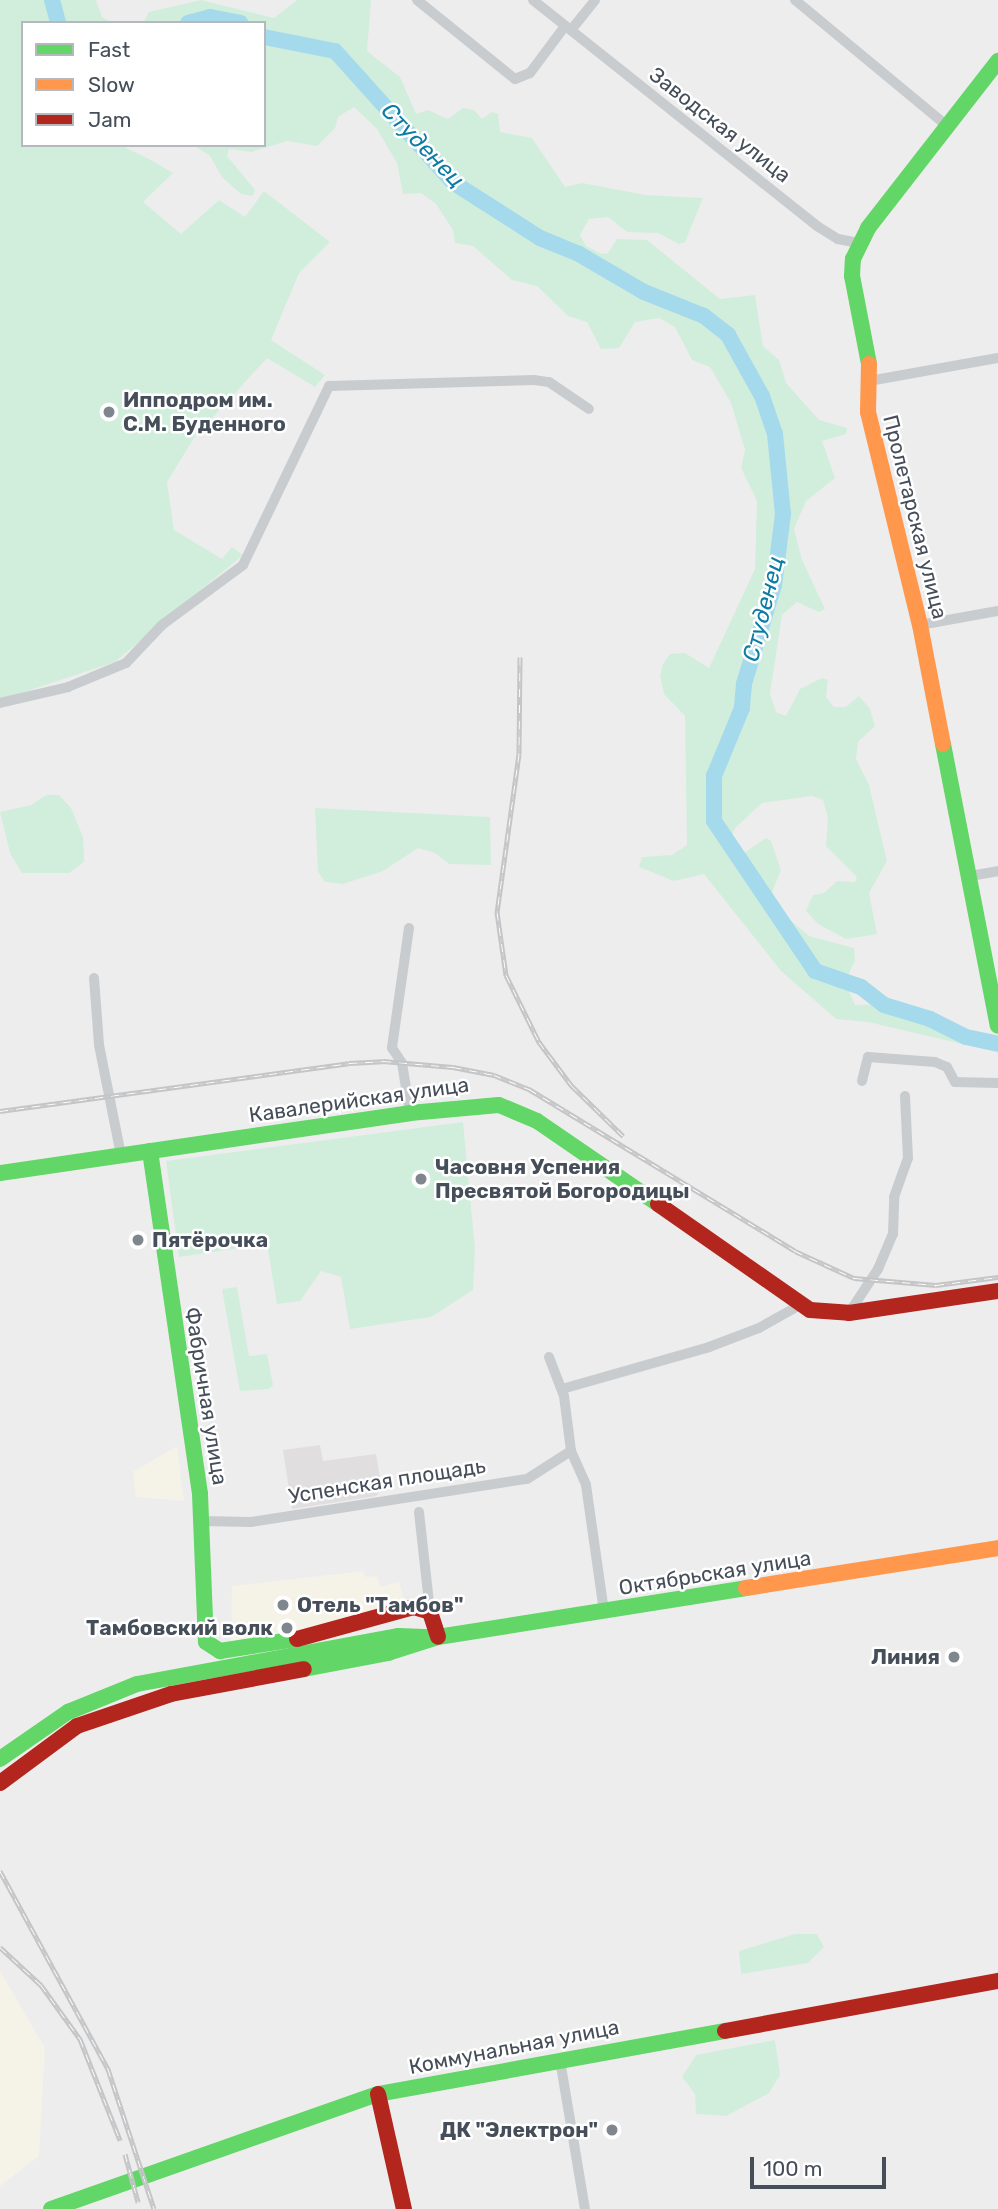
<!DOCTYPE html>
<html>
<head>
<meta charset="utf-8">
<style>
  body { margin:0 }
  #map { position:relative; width:998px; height:2209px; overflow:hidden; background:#eeeded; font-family:Rubik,sans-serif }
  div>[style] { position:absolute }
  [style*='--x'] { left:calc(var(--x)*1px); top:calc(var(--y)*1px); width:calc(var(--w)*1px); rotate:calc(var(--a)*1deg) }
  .commercial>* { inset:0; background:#f5f2e8 }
  .education>* { inset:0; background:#e0dedf }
  .green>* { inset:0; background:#d1eedd }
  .river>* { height:16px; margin:-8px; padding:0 8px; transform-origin:8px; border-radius:8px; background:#a5d9ec }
  .street>* { height:10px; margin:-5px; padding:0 5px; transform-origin:5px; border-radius:5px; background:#c9ccce }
  .fast>* { height:16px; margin:-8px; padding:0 8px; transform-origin:8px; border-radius:8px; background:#63d668 }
  .slow>* { height:16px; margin:-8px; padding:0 8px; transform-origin:8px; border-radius:8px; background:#ff974d }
  .jam>* { height:16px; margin:-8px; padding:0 8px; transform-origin:8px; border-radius:8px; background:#b3261e }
  .rail>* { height:5px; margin-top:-2.5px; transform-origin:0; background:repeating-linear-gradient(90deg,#fff 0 8px,#c4c5c7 0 16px); box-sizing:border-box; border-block:2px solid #c4c5c7 }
  .dots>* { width:19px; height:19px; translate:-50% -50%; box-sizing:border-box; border:4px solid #fff; border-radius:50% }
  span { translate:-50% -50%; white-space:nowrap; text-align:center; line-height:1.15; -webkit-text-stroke:5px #fff; paint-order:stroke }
  .street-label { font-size:21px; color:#454e59 }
  .poi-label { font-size:21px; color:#454e59; font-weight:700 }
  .left { translate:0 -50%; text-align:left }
  .right { translate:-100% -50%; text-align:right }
  .water-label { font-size:23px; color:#0c7ca5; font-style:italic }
  .legend { position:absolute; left:21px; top:21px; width:245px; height:126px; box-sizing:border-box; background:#fff; border:2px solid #b5b8bd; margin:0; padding:9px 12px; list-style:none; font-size:21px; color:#454e59 }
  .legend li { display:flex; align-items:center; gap:14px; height:35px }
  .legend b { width:35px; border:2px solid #b5b8bd }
  .scale { position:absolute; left:750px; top:2157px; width:136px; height:32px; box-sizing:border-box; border:4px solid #454e59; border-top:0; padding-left:9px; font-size:21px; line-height:24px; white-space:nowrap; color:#454e59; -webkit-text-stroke:5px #fff; paint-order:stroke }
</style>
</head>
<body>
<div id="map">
  <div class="commercial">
    <i style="clip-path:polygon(177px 1446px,184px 1501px,136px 1497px,133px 1472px)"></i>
    <i style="clip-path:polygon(364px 1571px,365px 1577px,377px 1576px,380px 1587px,399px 1582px,404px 1601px,330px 1625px,231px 1642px,232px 1586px)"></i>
    <i style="clip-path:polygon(0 1971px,45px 2048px,39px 2156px,0 2186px)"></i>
  </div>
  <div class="education">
    <i style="clip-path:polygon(320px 1445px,323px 1461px,376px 1454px,382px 1489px,376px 1496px,292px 1509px,283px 1450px)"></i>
  </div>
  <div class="green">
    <i style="clip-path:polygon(0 0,45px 0,53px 23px,23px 23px,23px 145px,120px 145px,151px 160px,173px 173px,143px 202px,181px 234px,219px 200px,245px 217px,264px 191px,330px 242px,299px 273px,271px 340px,325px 375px,315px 387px,267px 358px,194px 438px,167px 482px,174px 530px,222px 559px,232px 547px,243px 555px,115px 662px,0 700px)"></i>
    <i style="clip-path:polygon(50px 0,96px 0,102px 17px,113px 23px,58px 23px)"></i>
    <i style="clip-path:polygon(201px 0,274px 18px,297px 0,371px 0,367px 51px,400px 77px,416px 114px,428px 110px,448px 119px,463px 108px,474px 110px,482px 119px,492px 112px,498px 114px,500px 132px,532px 138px,565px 187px,582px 183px,645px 195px,703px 198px,685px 242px,679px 244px,658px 233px,627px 232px,608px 217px,589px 219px,580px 235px,586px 246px,602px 254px,608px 253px,617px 239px,647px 240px,720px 299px,755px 295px,763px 346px,779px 360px,786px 383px,819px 420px,847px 428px,846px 434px,822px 441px,835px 478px,806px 501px,794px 529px,802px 560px,825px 609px,819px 612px,797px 602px,782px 615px,770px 694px,776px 712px,786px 716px,800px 689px,822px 678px,828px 680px,826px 697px,834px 707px,846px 707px,859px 696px,870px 709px,875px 726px,858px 742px,856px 759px,869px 785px,887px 861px,869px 893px,877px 934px,846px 939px,818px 924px,806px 911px,813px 895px,824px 893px,837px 881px,855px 882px,857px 877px,826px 846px,828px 818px,823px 800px,812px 796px,762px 803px,735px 828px,728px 847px,741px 855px,766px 838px,771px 841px,781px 870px,772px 892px,782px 913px,809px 936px,854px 948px,855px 960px,845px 982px,855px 1005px,896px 1004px,962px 1038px,962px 1044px,868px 1022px,836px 1019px,781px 971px,704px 874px,674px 881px,639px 867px,642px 857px,672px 855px,687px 845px,685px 716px,664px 694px,660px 676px,663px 664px,670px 654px,685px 653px,709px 668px,755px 569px,757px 501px,741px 468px,745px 450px,731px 403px,710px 367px,692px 360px,675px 327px,659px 318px,635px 322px,619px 348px,601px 349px,587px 322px,568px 316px,537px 286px,512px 280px,473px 246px,455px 243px,453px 230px,436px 204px,421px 193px,403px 194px,397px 163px,377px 129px,354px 107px,338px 117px,335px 128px,317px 146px,287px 141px,252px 152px,229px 149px,227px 156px,255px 190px,253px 196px,241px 194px,222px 177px,210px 156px,193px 145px,264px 145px,264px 23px,143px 23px,149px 12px)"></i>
    <i style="clip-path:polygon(46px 795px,59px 795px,71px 808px,83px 837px,84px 862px,69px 873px,22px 873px,10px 853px,0 812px,31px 805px)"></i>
    <i style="clip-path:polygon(315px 808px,490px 817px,491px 865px,449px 864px,435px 853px,418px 848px,383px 871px,343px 884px,325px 882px,318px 872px)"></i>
    <i style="clip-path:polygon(463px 1122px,475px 1249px,473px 1290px,431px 1317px,350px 1329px,341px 1277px,321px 1271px,300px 1301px,277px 1304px,267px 1244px,179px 1257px,166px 1161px)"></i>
    <i style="clip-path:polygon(237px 1287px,249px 1356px,267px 1354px,273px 1385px,269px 1389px,240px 1391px,222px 1289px)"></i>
    <i style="clip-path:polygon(795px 1934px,817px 1934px,824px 1947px,808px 1963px,741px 1974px,739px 1951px)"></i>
    <i style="clip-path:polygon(775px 2040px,780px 2075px,769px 2093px,726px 2116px,696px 2114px,695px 2094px,682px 2077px,696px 2055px)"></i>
  </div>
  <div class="river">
    <i style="--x:52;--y:0;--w:24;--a:75"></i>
    <i style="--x:188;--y:23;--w:23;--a:-15"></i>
    <i style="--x:210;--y:17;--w:31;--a:11"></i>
    <i style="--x:264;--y:37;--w:72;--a:11.2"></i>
    <i style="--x:335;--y:51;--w:178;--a:48"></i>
    <i style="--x:454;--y:183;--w:102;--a:32.6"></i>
    <i style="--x:540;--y:238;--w:42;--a:22.3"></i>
    <i style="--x:579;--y:254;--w:75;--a:30.3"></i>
    <i style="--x:644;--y:292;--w:65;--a:21.8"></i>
    <i style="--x:704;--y:316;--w:31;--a:38"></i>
    <i style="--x:728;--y:335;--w:70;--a:60.9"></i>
    <i style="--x:762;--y:396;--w:40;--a:71.1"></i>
    <i style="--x:775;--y:434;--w:80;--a:84.3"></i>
    <i style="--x:783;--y:514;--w:72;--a:97.2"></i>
    <i style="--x:774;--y:585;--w:103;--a:106.9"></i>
    <i style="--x:744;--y:684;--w:24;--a:95"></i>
    <i style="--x:742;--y:708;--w:74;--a:112.4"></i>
    <i style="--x:714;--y:776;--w:45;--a:90"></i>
    <i style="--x:714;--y:821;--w:181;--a:56"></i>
    <i style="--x:815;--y:971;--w:49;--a:19.2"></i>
    <i style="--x:861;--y:987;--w:29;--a:38"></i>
    <i style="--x:884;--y:1005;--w:48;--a:16.9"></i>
    <i style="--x:930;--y:1019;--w:40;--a:26.6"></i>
    <i style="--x:966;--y:1037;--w:33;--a:12"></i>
  </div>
  <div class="street">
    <i style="--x:417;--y:0;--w:126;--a:38.9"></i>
    <i style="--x:515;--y:79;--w:16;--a:-22"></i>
    <i style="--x:530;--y:73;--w:59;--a:-53.3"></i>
    <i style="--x:533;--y:0;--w:363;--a:38.5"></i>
    <i style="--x:817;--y:226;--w:25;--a:32"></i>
    <i style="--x:838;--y:239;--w:21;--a:11"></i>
    <i style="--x:795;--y:0;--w:195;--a:39.6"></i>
    <i style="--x:571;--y:30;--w:38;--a:-51"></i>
    <i style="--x:869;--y:381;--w:131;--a:-10.1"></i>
    <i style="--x:920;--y:625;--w:79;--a:-10.2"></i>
    <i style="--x:0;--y:703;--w:70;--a:-13.2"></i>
    <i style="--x:68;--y:687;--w:63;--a:-22.5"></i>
    <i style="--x:126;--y:663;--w:52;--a:-46.5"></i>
    <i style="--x:162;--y:625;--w:101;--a:-36.5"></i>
    <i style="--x:243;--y:565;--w:199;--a:-64.3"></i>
    <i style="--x:329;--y:386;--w:205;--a:-1.7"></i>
    <i style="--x:534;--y:380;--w:15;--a:8"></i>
    <i style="--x:549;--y:382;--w:48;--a:34"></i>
    <i style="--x:970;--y:876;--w:28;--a:-10"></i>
    <i style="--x:409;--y:928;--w:121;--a:98.1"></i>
    <i style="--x:392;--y:1048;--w:18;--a:56"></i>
    <i style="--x:402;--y:1063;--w:51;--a:80.9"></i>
    <i style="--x:94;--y:978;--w:67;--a:85.7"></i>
    <i style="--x:99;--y:1045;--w:112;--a:78.7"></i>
    <i style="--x:862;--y:1081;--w:25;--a:-76"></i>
    <i style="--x:868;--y:1057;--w:67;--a:4.3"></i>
    <i style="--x:935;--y:1062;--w:13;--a:23"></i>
    <i style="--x:947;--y:1067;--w:17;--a:62"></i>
    <i style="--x:955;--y:1082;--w:43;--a:1.3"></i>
    <i style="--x:849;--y:1313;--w:53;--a:-56.6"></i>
    <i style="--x:878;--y:1269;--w:38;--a:-67"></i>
    <i style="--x:893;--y:1234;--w:37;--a:-88"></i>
    <i style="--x:894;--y:1197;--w:41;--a:-70.3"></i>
    <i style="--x:908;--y:1158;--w:62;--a:-92.8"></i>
    <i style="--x:549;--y:1357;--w:42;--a:69"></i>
    <i style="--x:564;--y:1396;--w:55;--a:82.7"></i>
    <i style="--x:571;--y:1451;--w:37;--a:66"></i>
    <i style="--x:586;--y:1485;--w:128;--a:81.9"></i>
    <i style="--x:562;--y:1389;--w:153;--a:-15.9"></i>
    <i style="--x:709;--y:1347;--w:53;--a:-20.8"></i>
    <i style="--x:759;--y:1328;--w:47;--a:-29.3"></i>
    <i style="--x:419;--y:1512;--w:101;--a:83.7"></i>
    <i style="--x:201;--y:1521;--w:50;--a:1.1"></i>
    <i style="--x:251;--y:1522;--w:279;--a:-8.9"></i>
    <i style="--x:527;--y:1479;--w:52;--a:-32.5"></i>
    <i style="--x:560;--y:2060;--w:151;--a:80.5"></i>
  </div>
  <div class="fast">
    <i style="--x:869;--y:364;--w:90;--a:-100.9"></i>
    <i style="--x:852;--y:276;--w:17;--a:-87"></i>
    <i style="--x:853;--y:259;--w:34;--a:-64"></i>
    <i style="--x:868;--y:228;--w:212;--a:-52.1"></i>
    <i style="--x:943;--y:744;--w:287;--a:79"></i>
    <i style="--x:150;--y:1151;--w:347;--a:81.7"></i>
    <i style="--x:200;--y:1494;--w:148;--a:87.7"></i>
    <i style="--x:206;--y:1642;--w:17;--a:33"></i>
    <i style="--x:220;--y:1651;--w:78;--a:-8.9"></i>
    <i style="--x:0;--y:1173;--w:414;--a:-8.3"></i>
    <i style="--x:410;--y:1113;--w:89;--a:-5.1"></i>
    <i style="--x:499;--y:1105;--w:41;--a:22.8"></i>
    <i style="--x:537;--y:1121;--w:147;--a:34.4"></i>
    <i style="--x:304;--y:1669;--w:86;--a:-10.8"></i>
    <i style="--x:388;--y:1653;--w:52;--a:-17.7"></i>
    <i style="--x:438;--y:1637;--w:312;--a:-9"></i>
    <i style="--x:0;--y:1759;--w:83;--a:-34.7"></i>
    <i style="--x:68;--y:1712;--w:74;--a:-22.1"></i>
    <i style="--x:137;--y:1684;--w:265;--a:-10.4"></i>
    <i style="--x:398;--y:1636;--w:33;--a:2"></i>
    <i style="--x:51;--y:2209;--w:347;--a:-19.4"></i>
    <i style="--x:378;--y:2094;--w:353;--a:-10.3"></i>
  </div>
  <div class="slow">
    <i style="--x:869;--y:364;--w:48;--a:91.2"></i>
    <i style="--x:868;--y:412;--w:219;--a:76.3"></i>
    <i style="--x:920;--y:625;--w:121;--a:79.1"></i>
    <i style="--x:746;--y:1588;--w:255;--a:-9"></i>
  </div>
  <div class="jam">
    <i style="--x:658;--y:1204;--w:185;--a:34.9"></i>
    <i style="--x:810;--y:1310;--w:39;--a:4"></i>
    <i style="--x:849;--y:1313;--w:151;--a:-8.4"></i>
    <i style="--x:297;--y:1639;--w:121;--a:-15.3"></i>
    <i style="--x:414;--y:1607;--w:17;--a:17"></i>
    <i style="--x:430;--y:1612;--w:26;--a:72"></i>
    <i style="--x:0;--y:1783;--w:96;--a:-36.5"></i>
    <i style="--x:77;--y:1726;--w:99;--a:-18.8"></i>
    <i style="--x:171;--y:1694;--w:135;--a:-10.6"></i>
    <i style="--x:725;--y:2031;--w:278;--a:-10.4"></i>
    <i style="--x:378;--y:2094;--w:118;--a:77.3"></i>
  </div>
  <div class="rail">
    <i style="--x:520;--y:657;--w:97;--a:90.6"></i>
    <i style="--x:519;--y:754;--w:160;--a:97.9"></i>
    <i style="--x:497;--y:912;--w:64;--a:81.9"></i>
    <i style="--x:506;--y:975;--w:75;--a:63.8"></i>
    <i style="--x:539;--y:1042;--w:54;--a:53.3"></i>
    <i style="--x:571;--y:1085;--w:73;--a:44.4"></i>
    <i style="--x:0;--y:1111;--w:352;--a:-7.8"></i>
    <i style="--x:349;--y:1063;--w:34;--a:-3"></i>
    <i style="--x:383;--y:1061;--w:70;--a:4.9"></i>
    <i style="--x:453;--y:1067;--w:42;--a:11"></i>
    <i style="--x:494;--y:1075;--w:38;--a:22"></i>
    <i style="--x:529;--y:1089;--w:311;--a:31.3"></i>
    <i style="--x:795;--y:1251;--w:65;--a:24.6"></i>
    <i style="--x:854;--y:1278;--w:82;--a:4.9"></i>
    <i style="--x:936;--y:1285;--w:63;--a:-7.4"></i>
    <i style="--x:0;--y:1871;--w:226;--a:61.4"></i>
    <i style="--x:108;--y:2069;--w:147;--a:71.8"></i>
    <i style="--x:0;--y:1947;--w:56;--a:42.8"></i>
    <i style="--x:41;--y:1985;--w:67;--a:54.2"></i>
    <i style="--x:80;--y:2039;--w:109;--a:68.4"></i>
    <i style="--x:125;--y:2154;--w:50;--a:74.8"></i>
  </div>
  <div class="dots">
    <i style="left:109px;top:412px;background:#80868d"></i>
    <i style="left:421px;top:1179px;background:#80868d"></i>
    <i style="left:138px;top:1240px;background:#80868d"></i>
    <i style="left:283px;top:1605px;background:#80868d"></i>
    <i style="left:287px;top:1628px;background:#80868d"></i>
    <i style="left:954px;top:1657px;background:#80868d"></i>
    <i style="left:612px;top:2130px;background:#80868d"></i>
  </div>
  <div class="street-label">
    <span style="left:720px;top:125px;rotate:38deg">Заводская улица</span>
    <span style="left:915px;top:517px;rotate:76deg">Пролетарская улица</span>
    <span style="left:359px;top:1100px;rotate:-8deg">Кавалерийская улица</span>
    <span style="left:206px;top:1396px;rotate:81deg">Фабричная улица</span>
    <span style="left:387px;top:1481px;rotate:-9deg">Успенская площадь</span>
    <span style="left:715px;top:1573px;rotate:-9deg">Октябрьская улица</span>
    <span style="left:514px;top:2047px;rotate:-11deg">Коммунальная улица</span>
  </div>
  <div class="poi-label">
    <span class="left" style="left:123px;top:412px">Ипподром им.<br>С.М. Буденного</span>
    <span class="left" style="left:435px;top:1179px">Часовня Успения<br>Пресвятой Богородицы</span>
    <span class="left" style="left:152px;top:1240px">Пятёрочка</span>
    <span class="left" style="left:297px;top:1605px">Отель "Тамбов"</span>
    <span class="right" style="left:273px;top:1628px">Тамбовский волк</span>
    <span class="right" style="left:940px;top:1657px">Линия</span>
    <span class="right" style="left:598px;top:2130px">ДК "Электрон"</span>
  </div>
  <div class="water-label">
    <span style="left:423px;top:145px;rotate:46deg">Студенец</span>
    <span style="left:763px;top:609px;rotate:-76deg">Студенец</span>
  </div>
  <ul class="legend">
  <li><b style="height:9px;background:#63d668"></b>Fast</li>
  <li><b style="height:9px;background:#ff974d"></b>Slow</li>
  <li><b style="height:9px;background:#b3261e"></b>Jam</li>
  </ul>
  <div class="scale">100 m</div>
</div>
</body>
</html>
